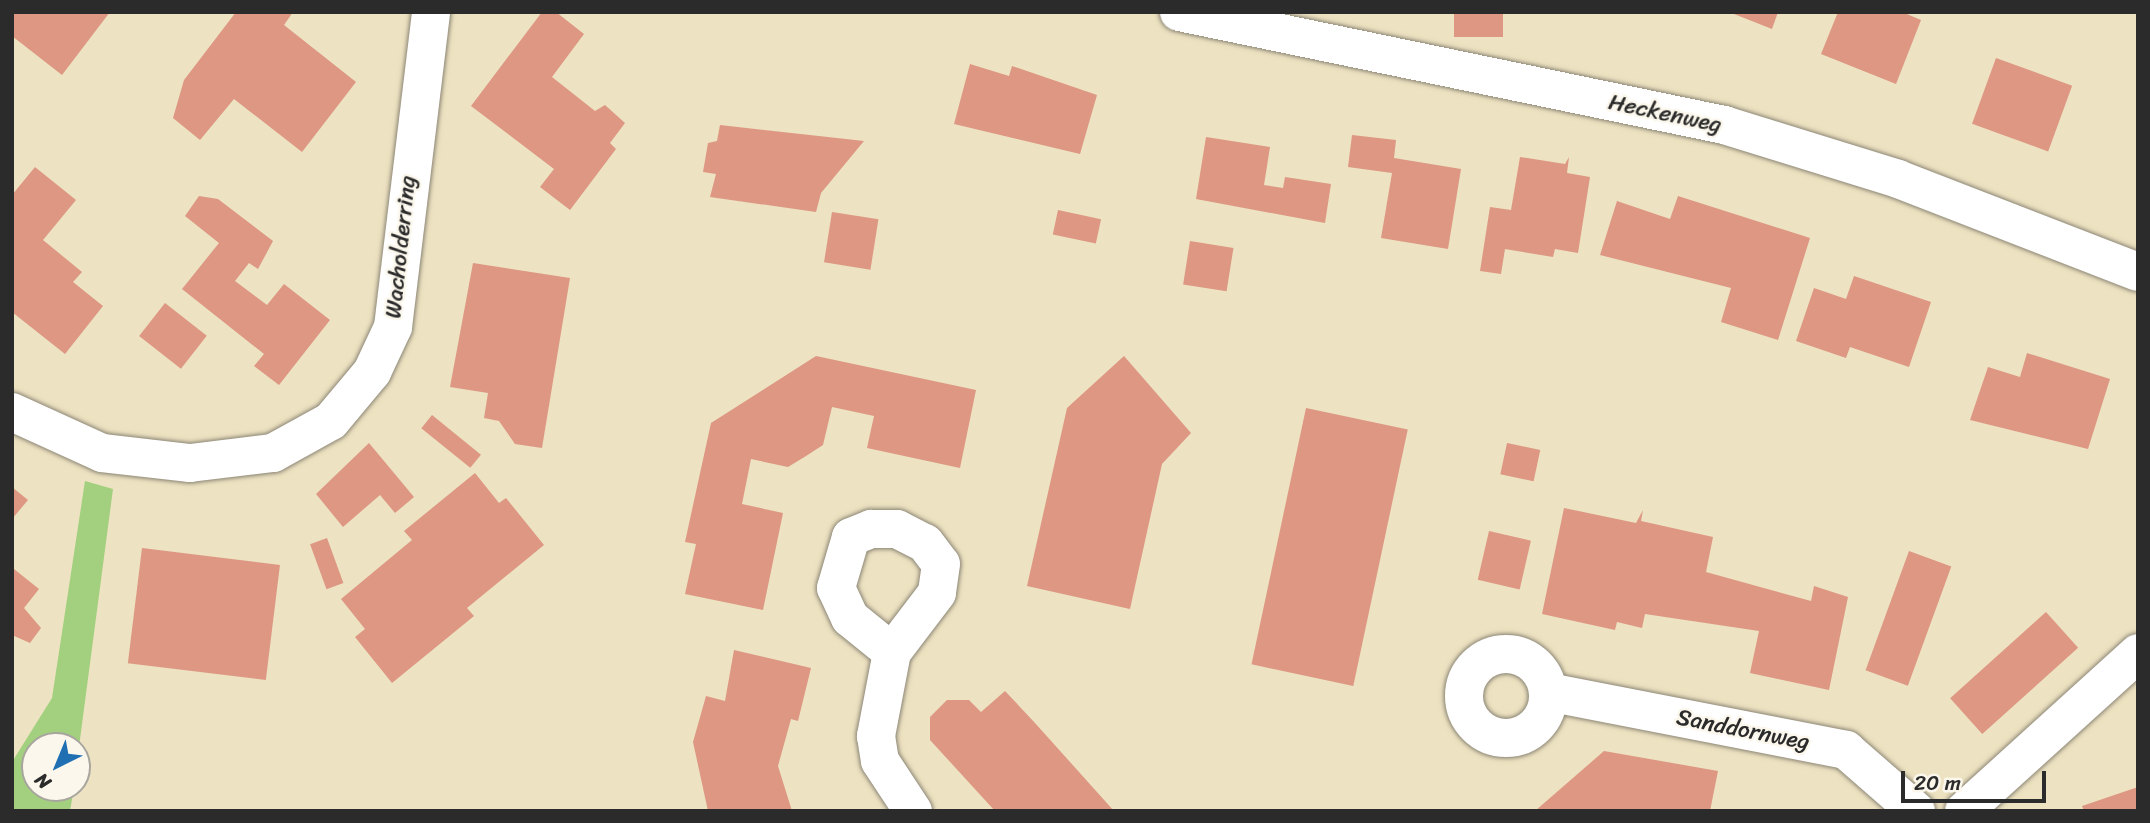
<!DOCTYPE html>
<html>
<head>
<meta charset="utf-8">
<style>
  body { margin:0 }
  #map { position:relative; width:2150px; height:823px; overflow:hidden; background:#ede2c1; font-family:Sriracha,sans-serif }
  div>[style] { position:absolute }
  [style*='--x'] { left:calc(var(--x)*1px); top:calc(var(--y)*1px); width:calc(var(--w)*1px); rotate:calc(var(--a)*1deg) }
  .green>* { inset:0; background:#a2d07e }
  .building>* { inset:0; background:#dd9783; transform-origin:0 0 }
  .roads { filter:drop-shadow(0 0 2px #8c8676) drop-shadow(0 0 2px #8c8676) }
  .street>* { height:38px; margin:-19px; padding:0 19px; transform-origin:19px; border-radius:19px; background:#fff }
  .street>.ring { margin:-19px; padding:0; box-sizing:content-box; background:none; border:38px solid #fff; border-radius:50% }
  span { translate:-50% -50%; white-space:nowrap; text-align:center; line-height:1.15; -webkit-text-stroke:5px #fbf7ec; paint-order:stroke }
  .street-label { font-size:23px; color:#2b2b2b }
  .frame { position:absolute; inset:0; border:14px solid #2b2b2b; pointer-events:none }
  .north { position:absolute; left:21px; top:732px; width:70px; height:70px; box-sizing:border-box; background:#fbf7ec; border:2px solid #a8a59f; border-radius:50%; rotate:223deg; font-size:19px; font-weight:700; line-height:28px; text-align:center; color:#2b2b2b }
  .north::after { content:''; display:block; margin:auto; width:24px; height:32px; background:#1f6fb2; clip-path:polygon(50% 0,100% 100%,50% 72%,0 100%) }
  .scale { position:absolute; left:1901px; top:771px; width:145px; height:32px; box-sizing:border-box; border:4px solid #2b2b2b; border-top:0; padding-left:9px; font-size:21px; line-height:24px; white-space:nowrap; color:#2b2b2b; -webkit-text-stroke:5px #fbf7ec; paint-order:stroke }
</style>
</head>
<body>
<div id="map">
  <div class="green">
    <i style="clip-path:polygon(85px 481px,113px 489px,77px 762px,77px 746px,35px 746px,35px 788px,74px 788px,70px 811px,12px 811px,12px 762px,52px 698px)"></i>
  </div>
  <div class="building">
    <i style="clip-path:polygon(12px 12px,110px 12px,62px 75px,12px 36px)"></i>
    <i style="clip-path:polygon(236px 12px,293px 12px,284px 25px,356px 82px,302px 152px,234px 99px,200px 140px,173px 118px,184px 80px)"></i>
    <i style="clip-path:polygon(542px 12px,556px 12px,584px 34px,552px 77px,595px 111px,605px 105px,625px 123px,610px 143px,616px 149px,570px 210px,540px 187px,554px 169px,471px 106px)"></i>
    <i style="left:1454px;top:12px;width:49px;height:25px"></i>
    <i style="clip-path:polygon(1729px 12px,1778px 12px,1772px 29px)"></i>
    <i style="clip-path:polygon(1838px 12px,1902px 12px,1921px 20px,1896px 84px,1821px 54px)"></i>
    <i style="left:1996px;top:58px;width:81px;height:70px;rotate:20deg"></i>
    <i style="clip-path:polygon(970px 64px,1009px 76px,1012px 66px,1097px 95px,1080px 154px,954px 124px)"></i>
    <i style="clip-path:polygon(720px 125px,864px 141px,821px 193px,816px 212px,710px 197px,716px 174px,703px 172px,708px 143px,717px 141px)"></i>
    <i style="clip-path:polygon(1352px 135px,1396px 140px,1394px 158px,1461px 169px,1448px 249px,1381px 238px,1392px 173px,1348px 167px)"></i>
    <i style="clip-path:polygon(1206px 137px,1270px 147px,1264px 185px,1283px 188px,1285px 177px,1331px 184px,1325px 223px,1196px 199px)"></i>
    <i style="clip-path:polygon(1520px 157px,1565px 164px,1569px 157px,1567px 173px,1590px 177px,1578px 253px,1555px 249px,1553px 257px,1505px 249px,1501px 274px,1480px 271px,1490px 207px,1511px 210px)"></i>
    <i style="clip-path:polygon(35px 167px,76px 200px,43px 240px,82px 272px,73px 282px,103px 306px,65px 354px,12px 312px,12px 195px)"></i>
    <i style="clip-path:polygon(199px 196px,218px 199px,273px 241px,258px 269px,249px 263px,235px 281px,267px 305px,284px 284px,330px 320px,279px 385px,254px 366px,264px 354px,182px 289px,219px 243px,185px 216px)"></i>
    <i style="clip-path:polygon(1678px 196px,1810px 238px,1778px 340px,1721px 322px,1731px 288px,1600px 255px,1617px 201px,1670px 219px)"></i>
    <i style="left:1058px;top:210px;width:44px;height:25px;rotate:12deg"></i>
    <i style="left:832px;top:212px;width:47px;height:51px;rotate:9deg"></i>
    <i style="left:1190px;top:241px;width:44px;height:44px;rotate:9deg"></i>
    <i style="clip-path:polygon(473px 263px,570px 278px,542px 448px,515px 444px,499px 421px,484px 418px,488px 393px,450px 387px)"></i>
    <i style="clip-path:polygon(1854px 276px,1931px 302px,1909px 367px,1850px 347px,1846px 358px,1796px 341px,1814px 288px,1846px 299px)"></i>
    <i style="left:165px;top:303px;width:53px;height:42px;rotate:38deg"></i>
    <i style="clip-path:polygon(2027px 353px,2110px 379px,2088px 449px,1970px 420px,1988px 367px,2020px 377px)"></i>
    <i style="clip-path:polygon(816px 356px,976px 390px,960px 468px,867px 448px,874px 416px,832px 407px,823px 445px,806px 456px,788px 467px,751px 459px,742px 504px,783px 513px,763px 610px,685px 594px,696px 544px,685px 542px,711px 423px)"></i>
    <i style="clip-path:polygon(1124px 356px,1191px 433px,1162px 464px,1130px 609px,1027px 586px,1067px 408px)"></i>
    <i style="left:1306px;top:408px;width:104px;height:262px;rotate:12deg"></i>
    <i style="left:432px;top:415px;width:63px;height:17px;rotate:39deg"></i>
    <i style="clip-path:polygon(369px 443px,414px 497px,395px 513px,380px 495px,343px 527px,316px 494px)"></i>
    <i style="left:1507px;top:443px;width:34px;height:32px;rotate:12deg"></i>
    <i style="clip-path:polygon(475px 473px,499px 503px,506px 498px,544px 545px,467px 608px,474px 616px,392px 683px,355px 637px,365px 629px,341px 599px,412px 540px,404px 531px)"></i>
    <i style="clip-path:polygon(12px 487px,28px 500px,12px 519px)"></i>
    <i style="clip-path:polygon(1564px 508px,1636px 523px,1643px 510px,1641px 521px,1713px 537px,1706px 572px,1811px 601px,1814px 586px,1848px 597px,1829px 690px,1750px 673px,1759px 631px,1645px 614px,1642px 628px,1617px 622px,1615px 630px,1542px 614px)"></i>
    <i style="left:1489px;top:531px;width:43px;height:50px;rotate:13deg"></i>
    <i style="left:327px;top:538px;width:48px;height:18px;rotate:70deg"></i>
    <i style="left:142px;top:548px;width:139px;height:116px;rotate:7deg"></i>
    <i style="left:1909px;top:551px;width:45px;height:127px;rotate:20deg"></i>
    <i style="clip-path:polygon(14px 569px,39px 589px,24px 608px,41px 628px,30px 643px,12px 635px)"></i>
    <i style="left:2046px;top:612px;width:48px;height:129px;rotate:48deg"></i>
    <i style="clip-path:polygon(734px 650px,811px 668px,798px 721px,791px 719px,778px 766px,792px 811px,708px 811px,693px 742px,706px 696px,725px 701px)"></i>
    <i style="clip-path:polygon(1005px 691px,1035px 723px,1114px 811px,995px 811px,930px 740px,930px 717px,947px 700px,969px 700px,981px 712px)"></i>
    <i style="clip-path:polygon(1604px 751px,1718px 771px,1710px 811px,1535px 811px)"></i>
    <i style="clip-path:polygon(2138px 787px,2138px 811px,2084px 811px,2082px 806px)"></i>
  </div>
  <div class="roads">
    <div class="street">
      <i style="--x:1179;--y:12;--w:557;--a:11.71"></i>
      <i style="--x:1724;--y:125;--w:182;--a:17.2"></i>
      <i style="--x:1898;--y:179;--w:257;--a:21.2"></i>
      <i style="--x:12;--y:412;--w:99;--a:24.5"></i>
      <i style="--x:102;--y:453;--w:89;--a:6.5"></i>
      <i style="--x:190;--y:463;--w:84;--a:-6.9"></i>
      <i style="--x:273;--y:453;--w:66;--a:-28.9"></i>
      <i style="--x:331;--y:421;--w:64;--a:-50.1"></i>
      <i style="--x:372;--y:372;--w:50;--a:-65"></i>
      <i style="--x:393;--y:327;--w:317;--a:-83.1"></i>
      <i style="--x:892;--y:652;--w:54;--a:-141"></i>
      <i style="--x:850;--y:618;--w:33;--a:-115"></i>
      <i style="--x:836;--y:588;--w:53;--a:-73.6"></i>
      <i style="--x:851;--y:537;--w:22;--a:-22"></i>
      <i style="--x:871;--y:529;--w:26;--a:0"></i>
      <i style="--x:897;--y:529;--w:31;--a:27"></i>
      <i style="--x:925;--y:543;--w:26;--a:53"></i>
      <i style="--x:941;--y:564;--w:29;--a:98"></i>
      <i style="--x:937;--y:593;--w:74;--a:127.3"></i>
      <i style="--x:892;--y:652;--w:86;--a:100.8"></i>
      <i style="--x:876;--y:736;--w:25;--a:81"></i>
      <i style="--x:880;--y:761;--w:60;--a:56.6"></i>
      <i class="ring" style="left:1464px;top:654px;width:46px;height:46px"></i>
      <i style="--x:1548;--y:692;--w:304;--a:11"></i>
      <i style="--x:1846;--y:750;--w:93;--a:41.1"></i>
      <i style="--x:1964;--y:811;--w:235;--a:-42.2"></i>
    </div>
  </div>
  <div class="street-label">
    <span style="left:1665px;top:114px;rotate:12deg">Heckenweg</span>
    <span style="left:401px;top:247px;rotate:-84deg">Wacholderring</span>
    <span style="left:1743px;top:730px;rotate:11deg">Sanddornweg</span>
  </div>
  <div class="frame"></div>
  <div class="north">N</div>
  <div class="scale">20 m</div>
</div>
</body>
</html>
